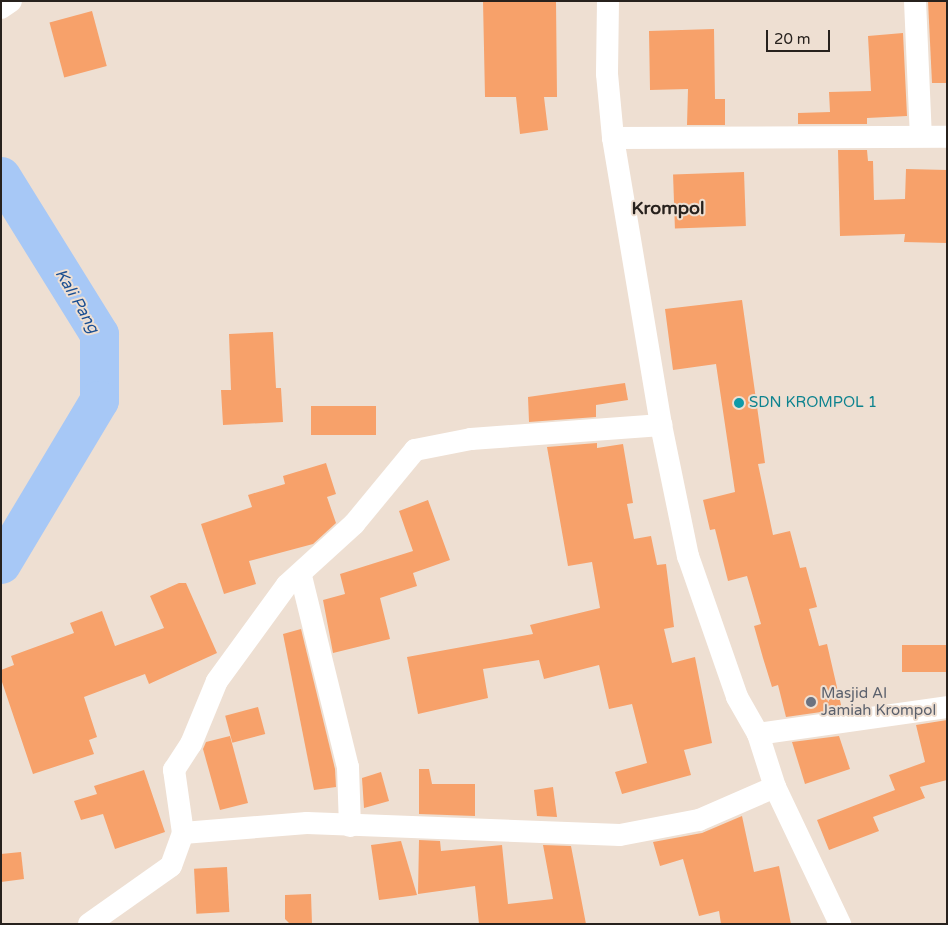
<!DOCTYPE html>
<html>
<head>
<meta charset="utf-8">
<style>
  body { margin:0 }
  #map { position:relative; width:948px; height:925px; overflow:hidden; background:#eedfd2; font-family:"Varela Round",sans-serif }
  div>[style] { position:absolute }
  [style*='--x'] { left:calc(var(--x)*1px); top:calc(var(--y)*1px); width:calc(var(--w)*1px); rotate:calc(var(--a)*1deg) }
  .river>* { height:39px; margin:-19.5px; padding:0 19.5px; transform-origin:19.5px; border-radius:19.5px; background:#a7c8f6 }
  .building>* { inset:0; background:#f7a16a; transform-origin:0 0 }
  .minor>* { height:22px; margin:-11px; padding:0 11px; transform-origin:11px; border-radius:11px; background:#fff }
  .dots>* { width:14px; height:14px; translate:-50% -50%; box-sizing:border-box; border:2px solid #eedfd2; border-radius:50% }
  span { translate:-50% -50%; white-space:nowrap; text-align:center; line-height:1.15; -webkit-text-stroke:4px #eedfd2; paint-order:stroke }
  .culture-label { font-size:15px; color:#0d838f }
  .left { translate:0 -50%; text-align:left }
  .worship-label { font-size:15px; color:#5b616d }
  .water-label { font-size:16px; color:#1b4f92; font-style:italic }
  .quarter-label { font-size:18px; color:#27211d; font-weight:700 }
  .frame { position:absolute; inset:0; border:2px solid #27211d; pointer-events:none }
  .scale { position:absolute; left:766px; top:30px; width:64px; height:22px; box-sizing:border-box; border:2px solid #27211d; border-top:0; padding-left:6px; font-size:15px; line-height:18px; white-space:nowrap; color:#27211d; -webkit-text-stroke:4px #eedfd2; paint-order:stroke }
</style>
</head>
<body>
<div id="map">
  <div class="river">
    <i style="--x:1;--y:176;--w:186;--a:58.2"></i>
    <i style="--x:99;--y:334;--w:66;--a:90"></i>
    <i style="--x:99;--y:400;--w:191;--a:120.9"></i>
  </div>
  <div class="building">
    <i style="clip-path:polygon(483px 1px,556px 1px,557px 97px,544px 97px,548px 130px,520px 134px,516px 97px,485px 97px)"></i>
    <i style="clip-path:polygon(928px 1px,947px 1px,947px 83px,932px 83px)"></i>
    <i style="left:92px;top:11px;width:57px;height:44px;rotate:75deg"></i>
    <i style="clip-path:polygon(714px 29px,715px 99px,725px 99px,725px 125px,687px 125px,688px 89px,650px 90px,649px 31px)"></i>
    <i style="clip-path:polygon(903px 33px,907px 116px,867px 118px,867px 124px,798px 124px,798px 113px,830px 112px,829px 92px,871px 91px,868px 36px)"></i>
    <i style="clip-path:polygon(838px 150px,867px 150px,868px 161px,873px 161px,874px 200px,905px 199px,906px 169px,947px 170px,947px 243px,904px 242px,905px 234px,840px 236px)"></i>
    <i style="left:744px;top:172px;width:54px;height:71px;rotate:88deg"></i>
    <i style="clip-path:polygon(742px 300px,765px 463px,758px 464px,773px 535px,790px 531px,800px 568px,806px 567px,817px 607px,809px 609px,819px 646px,827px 644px,842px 709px,786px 717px,778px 685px,772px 687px,763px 658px,754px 626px,761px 624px,747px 576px,728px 581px,715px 529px,710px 530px,703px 500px,735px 492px,716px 364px,673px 370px,665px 309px)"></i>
    <i style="clip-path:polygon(273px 332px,276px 388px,281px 388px,283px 422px,223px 425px,221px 390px,231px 390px,229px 334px)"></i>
    <i style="clip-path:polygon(625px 383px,628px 400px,596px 405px,596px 417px,529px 422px,528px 397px)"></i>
    <i style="left:376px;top:406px;width:29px;height:65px;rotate:90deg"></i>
    <i style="clip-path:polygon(597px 443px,597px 448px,623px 444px,633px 503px,627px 504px,634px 539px,651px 536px,657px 565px,666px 564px,674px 627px,664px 629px,672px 663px,695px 657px,712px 743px,684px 750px,691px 775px,622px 794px,615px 772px,647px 763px,632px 704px,609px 709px,599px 665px,544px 679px,539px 660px,483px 669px,488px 698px,418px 714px,407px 657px,533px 634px,530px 625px,600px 608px,592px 562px,568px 566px,547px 447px)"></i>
    <i style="clip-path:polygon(326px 463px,336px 494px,327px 497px,336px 523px,313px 544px,249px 561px,256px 584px,224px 594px,201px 524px,252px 507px,248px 495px,285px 484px,283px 476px)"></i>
    <i style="clip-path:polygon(428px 500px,450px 560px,413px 573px,417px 586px,380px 598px,390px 639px,333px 653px,323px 600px,345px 594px,340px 574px,413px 551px,399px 511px)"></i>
    <i style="clip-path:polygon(179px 583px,186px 583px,217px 653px,149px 684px,145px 674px,84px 697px,97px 737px,89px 740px,94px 754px,33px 774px,1px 679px,1px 670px,14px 665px,11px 656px,74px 633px,70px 623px,102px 611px,115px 646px,164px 628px,150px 596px)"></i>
    <i style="clip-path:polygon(301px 629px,335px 769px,336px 787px,314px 790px,283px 634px)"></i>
    <i style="left:947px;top:645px;width:27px;height:45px;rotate:90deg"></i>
    <i style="left:258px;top:707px;width:28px;height:34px;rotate:75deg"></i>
    <i style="clip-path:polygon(947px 720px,947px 780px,920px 787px,925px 798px,873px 817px,879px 831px,829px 850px,817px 820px,895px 790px,889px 775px,925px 762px,916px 725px)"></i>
    <i style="clip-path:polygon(230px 736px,248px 803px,220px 810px,203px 749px,206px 742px)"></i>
    <i style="clip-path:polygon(839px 736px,850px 769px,805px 784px,792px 742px)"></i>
    <i style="clip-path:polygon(419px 769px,429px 769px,432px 784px,475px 784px,475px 816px,419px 814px)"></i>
    <i style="clip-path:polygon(144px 770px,165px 832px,115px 849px,103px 814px,81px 820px,74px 801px,97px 794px,94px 786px)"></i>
    <i style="clip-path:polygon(381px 772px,389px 801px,364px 808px,362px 778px)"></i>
    <i style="clip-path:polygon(553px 787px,557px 817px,537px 816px,534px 790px)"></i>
    <i style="clip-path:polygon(742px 816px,754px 872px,779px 866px,791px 924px,721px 924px,719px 911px,699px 916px,683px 859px,660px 866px,653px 842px,702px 833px)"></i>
    <i style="clip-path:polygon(419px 840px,440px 841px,441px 851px,502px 845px,508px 904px,553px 899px,543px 845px,571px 846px,586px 924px,479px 924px,475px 886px,418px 894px)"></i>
    <i style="clip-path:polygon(401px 841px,417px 895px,379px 900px,371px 845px)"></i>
    <i style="clip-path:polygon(21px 852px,24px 879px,1px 882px,1px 854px)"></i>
    <i style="left:227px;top:867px;width:45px;height:33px;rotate:87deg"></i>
    <i style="clip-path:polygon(311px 894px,312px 924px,290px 924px,285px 919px,285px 895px)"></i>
  </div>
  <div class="minor">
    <i style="--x:608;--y:1;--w:73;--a:90.8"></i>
    <i style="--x:607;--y:74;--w:64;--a:84.6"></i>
    <i style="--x:613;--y:138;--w:291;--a:80.5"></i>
    <i style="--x:661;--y:425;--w:134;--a:78.4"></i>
    <i style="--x:688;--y:556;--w:149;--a:70.8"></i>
    <i style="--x:737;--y:697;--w:43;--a:60.4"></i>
    <i style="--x:758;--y:734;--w:56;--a:72.2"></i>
    <i style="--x:775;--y:787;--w:152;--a:64.6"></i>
    <i style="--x:915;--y:1;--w:135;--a:87.5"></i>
    <i style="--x:1;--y:8;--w:12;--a:-35"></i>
    <i style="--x:613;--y:138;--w:334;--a:-0.2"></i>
    <i style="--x:301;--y:576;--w:197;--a:76.2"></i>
    <i style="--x:348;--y:767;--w:59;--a:88.1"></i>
    <i style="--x:758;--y:734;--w:191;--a:-8.1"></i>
    <i style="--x:183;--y:833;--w:124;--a:-4.6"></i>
    <i style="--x:307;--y:823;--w:313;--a:2.2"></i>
    <i style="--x:620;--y:835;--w:80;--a:-10.8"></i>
    <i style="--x:699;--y:820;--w:83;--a:-23.5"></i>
    <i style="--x:89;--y:924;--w:100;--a:-35.3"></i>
    <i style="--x:171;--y:866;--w:35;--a:-70"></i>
    <i style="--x:183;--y:833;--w:64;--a:-98.1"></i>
    <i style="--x:174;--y:770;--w:31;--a:-57"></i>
    <i style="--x:191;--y:744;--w:68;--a:-67.6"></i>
    <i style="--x:217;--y:681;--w:119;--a:-53.9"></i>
    <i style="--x:287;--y:585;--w:91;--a:-42.3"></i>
    <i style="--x:354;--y:524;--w:96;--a:-50.5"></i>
    <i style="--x:415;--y:450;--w:57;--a:-11.1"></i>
    <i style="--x:471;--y:439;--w:191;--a:-4.2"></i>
  </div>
  <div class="dots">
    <i style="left:739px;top:403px;background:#0f9aa8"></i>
    <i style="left:811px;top:702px;background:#6b7280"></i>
  </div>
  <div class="culture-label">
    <span class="left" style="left:749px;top:403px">SDN KROMPOL 1</span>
  </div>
  <div class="worship-label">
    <span class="left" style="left:821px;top:702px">Masjid Al<br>Jamiah Krompol</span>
  </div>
  <div class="water-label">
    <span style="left:77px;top:301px;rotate:60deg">Kali Pang</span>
  </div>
  <div class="quarter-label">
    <span style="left:668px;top:208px">Krompol</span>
  </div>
  <div class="frame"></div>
  <div class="scale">20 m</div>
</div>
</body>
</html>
